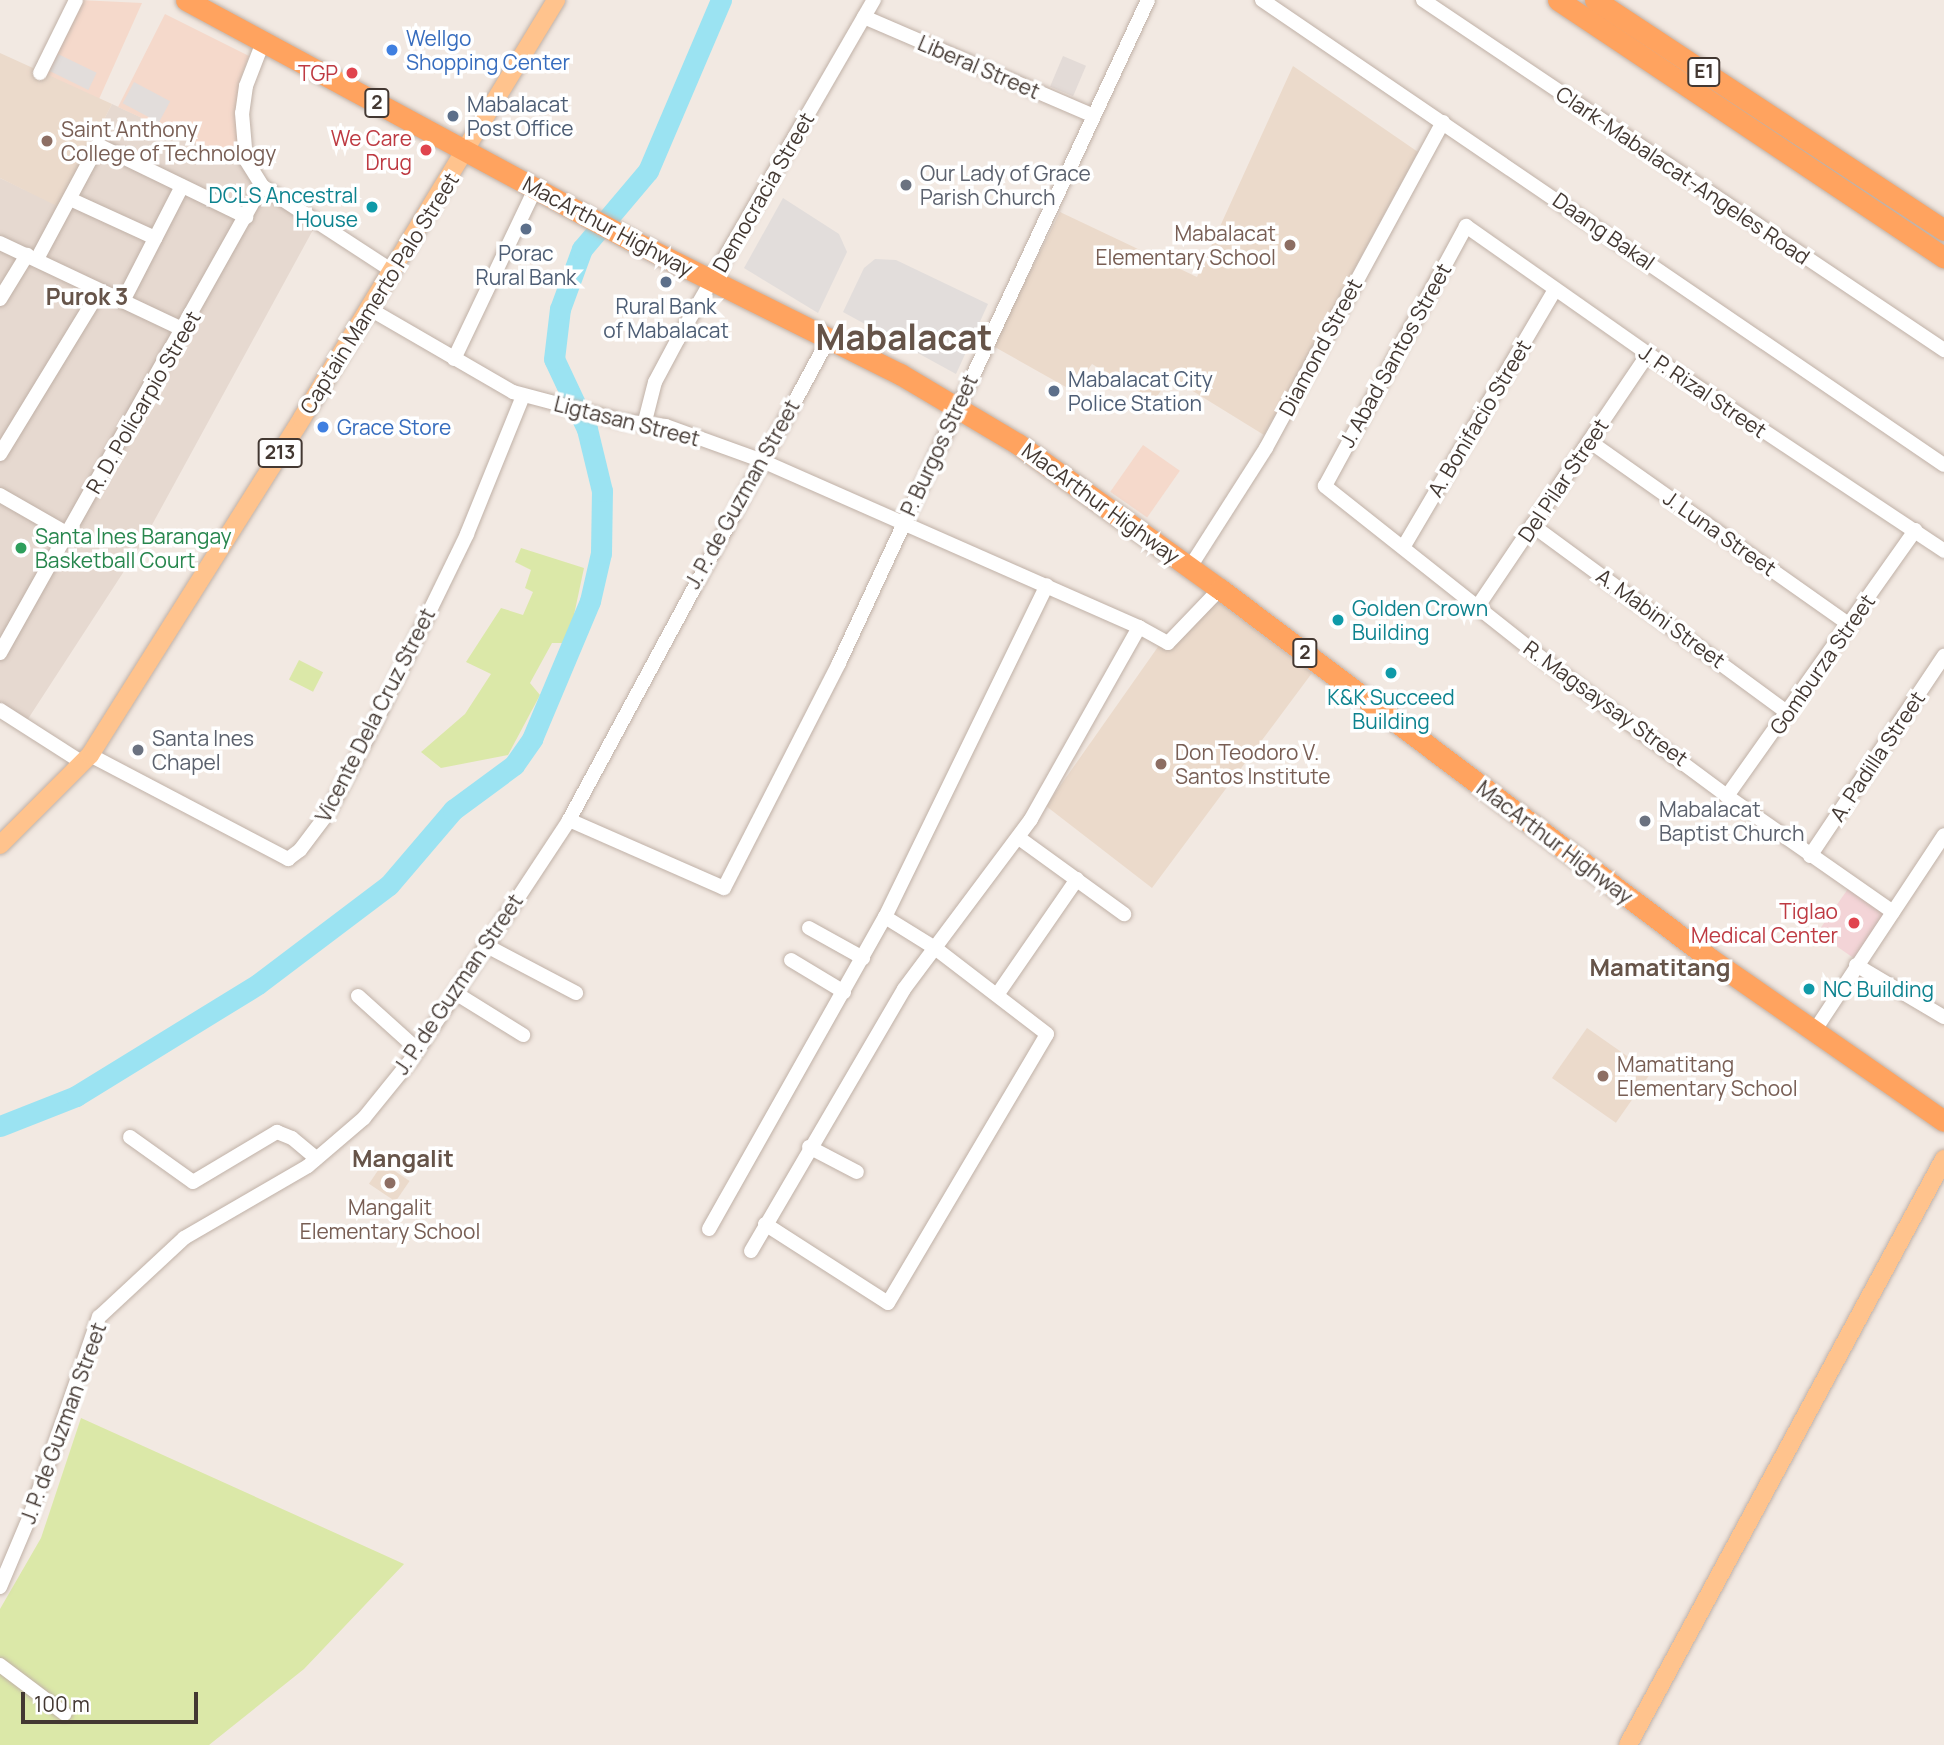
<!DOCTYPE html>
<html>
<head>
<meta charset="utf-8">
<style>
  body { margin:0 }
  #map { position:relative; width:1944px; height:1745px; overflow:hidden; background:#f2e9e2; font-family:Manrope,sans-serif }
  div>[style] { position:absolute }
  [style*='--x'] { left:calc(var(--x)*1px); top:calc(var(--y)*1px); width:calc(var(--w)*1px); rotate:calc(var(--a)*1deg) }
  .residential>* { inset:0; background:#e6d9d0 }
  .commercial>* { inset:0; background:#f5d9cb; transform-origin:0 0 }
  .industrial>* { inset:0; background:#e3dbd7; transform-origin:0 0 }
  .education>* { inset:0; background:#ebdacb; transform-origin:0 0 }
  .medical>* { inset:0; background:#f3d4d7; transform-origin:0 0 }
  .green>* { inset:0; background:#dbe8a8; transform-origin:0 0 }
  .parking>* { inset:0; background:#e2dddb; transform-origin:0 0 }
  .river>* { height:21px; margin:-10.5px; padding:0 10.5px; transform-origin:10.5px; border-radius:10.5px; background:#9be3f2 }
  .roads { filter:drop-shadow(0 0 2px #c0b1a7) drop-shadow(0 0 2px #c0b1a7) }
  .minor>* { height:14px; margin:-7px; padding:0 7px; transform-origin:7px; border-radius:7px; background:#fff }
  .major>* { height:18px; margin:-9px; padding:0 9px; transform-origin:9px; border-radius:9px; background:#ffc38d }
  .highway>* { height:21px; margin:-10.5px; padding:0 10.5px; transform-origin:10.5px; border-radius:10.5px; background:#ffa35f }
  .dots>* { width:19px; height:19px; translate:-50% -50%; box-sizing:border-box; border:4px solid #fff; border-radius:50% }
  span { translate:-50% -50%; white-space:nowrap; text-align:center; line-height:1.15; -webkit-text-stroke:7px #fff; paint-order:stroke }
  .shield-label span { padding:2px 5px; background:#fff; border:2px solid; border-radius:5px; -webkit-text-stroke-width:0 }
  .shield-label { font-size:19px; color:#433832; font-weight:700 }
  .shop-label { font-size:21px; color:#366cbe }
  .left { translate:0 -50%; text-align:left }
  .street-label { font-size:21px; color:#433832 }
  .health-label { font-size:21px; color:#be3a42 }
  .right { translate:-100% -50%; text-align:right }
  .service-label { font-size:21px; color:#4e5e75 }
  .education-label { font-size:21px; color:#785e54 }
  .worship-label { font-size:21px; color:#5b616d }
  .culture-label { font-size:21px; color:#0d838f }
  .leisure-label { font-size:21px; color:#27864d }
  .neighbourhood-label { font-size:23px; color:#665449; font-weight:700 }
  .quarter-label { font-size:24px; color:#665449; font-weight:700 }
  .town-label { font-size:35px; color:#665449; font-weight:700 }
  .scale { position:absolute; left:21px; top:1692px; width:177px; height:32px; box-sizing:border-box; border:4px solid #433832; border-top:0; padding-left:9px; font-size:21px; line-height:24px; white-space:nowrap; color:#433832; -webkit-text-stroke:5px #fff; paint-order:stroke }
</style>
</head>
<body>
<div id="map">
  <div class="residential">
    <i style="clip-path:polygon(112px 104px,242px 164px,314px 228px,141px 545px,26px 722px,0 709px,0 178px,59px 206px)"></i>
  </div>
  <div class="commercial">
    <i style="clip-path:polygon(79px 0,142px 3px,99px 99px,45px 75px)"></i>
    <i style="clip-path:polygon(165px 14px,249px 56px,240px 80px,236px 127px,242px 164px,118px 107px)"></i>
    <i style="left:1143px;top:445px;width:45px;height:57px;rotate:35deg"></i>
  </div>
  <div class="industrial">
    <i style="left:1063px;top:56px;width:25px;height:33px;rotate:23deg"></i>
  </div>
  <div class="education">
    <i style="clip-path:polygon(0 53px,112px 104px,59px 207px,0 178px)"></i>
    <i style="clip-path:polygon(1293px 66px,1418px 152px,1264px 435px,1170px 377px,1154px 401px,1092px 364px,1073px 391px,993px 346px,1060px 212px,1197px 277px)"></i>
    <i style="clip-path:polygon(1214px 598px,1312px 673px,1152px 888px,1046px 806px,1160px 644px,1171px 649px)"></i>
    <i style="left:1587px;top:1028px;width:78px;height:61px;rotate:35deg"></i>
    <i style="left:383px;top:1163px;width:32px;height:25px;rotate:34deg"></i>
  </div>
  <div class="medical">
    <i style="left:1850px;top:886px;width:50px;height:57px;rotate:35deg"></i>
  </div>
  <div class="green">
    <i style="clip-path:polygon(521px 548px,584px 568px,568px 643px,552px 643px,530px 683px,540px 695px,508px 755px,441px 768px,421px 752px,465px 714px,491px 674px,466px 662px,501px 608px,523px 615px,533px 592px,525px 588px,531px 570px,515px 562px)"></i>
    <i style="left:299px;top:660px;width:27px;height:22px;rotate:27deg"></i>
    <i style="clip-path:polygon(81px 1418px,404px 1564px,304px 1669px,209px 1745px,0 1745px,0 1609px,41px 1538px)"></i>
  </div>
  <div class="parking">
    <i style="left:58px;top:54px;width:43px;height:19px;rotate:26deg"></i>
    <i style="left:134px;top:82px;width:41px;height:24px;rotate:28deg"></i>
    <i style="clip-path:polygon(783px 198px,839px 234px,847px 252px,818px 313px,744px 268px)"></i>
    <i style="clip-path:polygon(875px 259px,896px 260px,988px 304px,956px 374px,843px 312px,864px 268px)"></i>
  </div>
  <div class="river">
    <i style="--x:0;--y:1126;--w:82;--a:-21.5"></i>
    <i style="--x:76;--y:1096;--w:214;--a:-31.6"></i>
    <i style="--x:258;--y:984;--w:164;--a:-37.1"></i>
    <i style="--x:389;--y:885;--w:99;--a:-49.5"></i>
    <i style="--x:453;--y:810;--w:76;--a:-36.4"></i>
    <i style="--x:514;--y:765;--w:32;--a:-55"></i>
    <i style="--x:532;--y:739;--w:150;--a:-67.2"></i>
    <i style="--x:590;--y:601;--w:49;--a:-77.1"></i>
    <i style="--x:601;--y:553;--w:62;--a:-89.1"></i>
    <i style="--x:602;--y:491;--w:64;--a:-103.6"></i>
    <i style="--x:587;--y:429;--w:77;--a:-115.2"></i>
    <i style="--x:554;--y:359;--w:50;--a:-83.2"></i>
    <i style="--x:560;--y:309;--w:64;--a:-69.9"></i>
    <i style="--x:582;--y:249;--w:102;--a:-49.8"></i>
    <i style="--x:648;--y:171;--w:186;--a:-66.9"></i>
  </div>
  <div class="roads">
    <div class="minor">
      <i style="--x:1262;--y:0;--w:825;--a:34.29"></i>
      <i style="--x:1423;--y:0;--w:628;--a:33.89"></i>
      <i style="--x:864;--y:17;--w:250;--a:23.3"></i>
      <i style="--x:263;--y:42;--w:47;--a:111.1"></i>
      <i style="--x:246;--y:86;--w:27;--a:98"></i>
      <i style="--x:242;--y:113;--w:47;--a:85.1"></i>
      <i style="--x:246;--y:160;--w:31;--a:58"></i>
      <i style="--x:262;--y:186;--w:154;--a:33.1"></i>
      <i style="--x:40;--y:73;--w:81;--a:-63.7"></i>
      <i style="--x:70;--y:199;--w:94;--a:24.6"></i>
      <i style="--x:0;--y:243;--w:204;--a:25.3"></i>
      <i style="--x:37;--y:259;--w:129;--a:-61.8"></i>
      <i style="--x:98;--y:145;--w:165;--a:25.9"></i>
      <i style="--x:0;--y:299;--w:52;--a:-58.5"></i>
      <i style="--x:123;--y:301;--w:129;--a:-62.8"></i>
      <i style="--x:368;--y:308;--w:168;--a:30.1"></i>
      <i style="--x:513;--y:392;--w:113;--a:14.9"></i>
      <i style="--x:622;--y:421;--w:44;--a:6.5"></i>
      <i style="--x:666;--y:426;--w:100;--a:19.9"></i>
      <i style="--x:760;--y:460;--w:414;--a:23.8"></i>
      <i style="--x:1139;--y:627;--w:33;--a:29"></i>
      <i style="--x:1168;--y:643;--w:75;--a:-46.1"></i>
      <i style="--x:454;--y:359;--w:188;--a:-64.5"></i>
      <i style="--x:644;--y:425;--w:44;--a:-75.7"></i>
      <i style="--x:655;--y:382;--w:49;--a:-61.9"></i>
      <i style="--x:678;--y:339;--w:392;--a:-60"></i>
      <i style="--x:1589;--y:441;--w:319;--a:35.2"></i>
      <i style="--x:0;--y:454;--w:190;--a:-58.6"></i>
      <i style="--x:0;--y:495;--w:78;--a:29.8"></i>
      <i style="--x:1532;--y:525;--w:318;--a:36.3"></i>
      <i style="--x:1404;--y:546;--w:297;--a:-59.5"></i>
      <i style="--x:1190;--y:567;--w:141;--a:-57.4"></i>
      <i style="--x:1266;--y:448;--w:371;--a:-61.5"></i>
      <i style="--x:1478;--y:606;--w:304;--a:-56"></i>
      <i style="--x:0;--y:653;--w:535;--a:-60.71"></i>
      <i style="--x:0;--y:710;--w:98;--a:32.6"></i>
      <i style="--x:90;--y:755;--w:224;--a:27.7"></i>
      <i style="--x:288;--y:859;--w:15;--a:-37"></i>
      <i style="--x:300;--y:850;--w:46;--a:-52.9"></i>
      <i style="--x:328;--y:813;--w:102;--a:-62.4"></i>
      <i style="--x:375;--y:723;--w:210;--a:-64"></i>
      <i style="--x:467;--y:534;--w:149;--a:-67.9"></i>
      <i style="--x:1727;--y:796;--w:326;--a:-54.7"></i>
      <i style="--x:569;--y:820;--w:169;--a:23.7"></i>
      <i style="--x:724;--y:888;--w:253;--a:-62.9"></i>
      <i style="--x:839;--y:663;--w:731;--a:-65.01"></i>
      <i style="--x:1019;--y:838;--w:130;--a:35.9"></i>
      <i style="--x:1810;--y:856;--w:241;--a:-56.2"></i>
      <i style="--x:1893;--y:912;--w:203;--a:-145.1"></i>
      <i style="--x:1727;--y:796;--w:223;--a:-143.4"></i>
      <i style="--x:1548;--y:663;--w:285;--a:-141.6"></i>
      <i style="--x:1325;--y:486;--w:296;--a:-61.5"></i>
      <i style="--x:1466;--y:226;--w:223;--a:35.1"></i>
      <i style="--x:1648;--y:354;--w:356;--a:33.6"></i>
      <i style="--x:809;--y:928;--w:62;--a:29.1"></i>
      <i style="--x:485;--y:945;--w:103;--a:27.8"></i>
      <i style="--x:791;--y:960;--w:62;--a:31.1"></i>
      <i style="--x:1856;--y:965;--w:102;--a:30.6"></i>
      <i style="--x:457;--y:994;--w:78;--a:31.8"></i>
      <i style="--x:997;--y:995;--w:141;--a:-55.4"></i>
      <i style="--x:358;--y:996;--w:81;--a:42"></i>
      <i style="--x:1813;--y:1033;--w:237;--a:-56.5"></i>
      <i style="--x:130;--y:1137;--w:77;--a:35.5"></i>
      <i style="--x:193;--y:1182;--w:98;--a:-30.8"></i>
      <i style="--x:277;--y:1132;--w:16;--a:22"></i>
      <i style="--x:292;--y:1138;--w:31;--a:40"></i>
      <i style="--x:809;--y:1147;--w:54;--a:27.5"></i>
      <i style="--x:765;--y:1224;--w:146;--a:32.7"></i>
      <i style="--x:888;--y:1303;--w:312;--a:-59.4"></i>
      <i style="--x:1047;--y:1034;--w:141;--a:-142.5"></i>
      <i style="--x:935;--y:948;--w:59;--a:-148.2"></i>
      <i style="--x:709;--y:1229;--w:358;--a:-60.6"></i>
      <i style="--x:885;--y:917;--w:369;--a:-64"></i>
      <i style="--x:751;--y:1251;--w:303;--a:-59.7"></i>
      <i style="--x:904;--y:989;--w:212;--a:-53.2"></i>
      <i style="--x:1031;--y:819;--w:220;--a:-60.6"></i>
      <i style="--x:0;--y:1587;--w:77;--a:-67.1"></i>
      <i style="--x:30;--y:1516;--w:211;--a:-70.9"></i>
      <i style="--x:99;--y:1317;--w:116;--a:-42.9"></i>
      <i style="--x:184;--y:1238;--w:143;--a:-30.1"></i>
      <i style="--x:308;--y:1166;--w:74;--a:-40.6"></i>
      <i style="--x:364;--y:1118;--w:75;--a:-51"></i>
      <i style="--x:411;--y:1060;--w:287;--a:-56.6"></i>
      <i style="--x:569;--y:820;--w:545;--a:-61.65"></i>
      <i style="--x:0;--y:1665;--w:81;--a:37"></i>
    </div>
    <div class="major">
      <i style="--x:0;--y:845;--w:127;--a:-45"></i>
      <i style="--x:90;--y:755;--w:398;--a:-57.8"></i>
      <i style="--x:302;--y:418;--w:489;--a:-58.7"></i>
      <i style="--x:1628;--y:1745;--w:666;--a:-61.66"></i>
    </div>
    <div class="highway">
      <i style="--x:186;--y:0;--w:506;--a:28.34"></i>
      <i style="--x:631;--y:240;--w:301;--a:26.5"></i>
      <i style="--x:900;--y:374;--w:137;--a:30.7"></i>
      <i style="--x:1018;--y:444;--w:249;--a:35.7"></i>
      <i style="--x:1220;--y:589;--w:611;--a:37.02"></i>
      <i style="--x:1708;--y:957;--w:287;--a:34.8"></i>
      <i style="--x:1558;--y:0;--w:464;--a:33.7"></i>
      <i style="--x:1595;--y:0;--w:418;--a:33.4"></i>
    </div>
  </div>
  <div class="dots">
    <i style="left:392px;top:50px;background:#3f7fe0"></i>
    <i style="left:352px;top:73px;background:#e0444e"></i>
    <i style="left:453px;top:116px;background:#5c6f8a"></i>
    <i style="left:47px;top:141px;background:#8d6e63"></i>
    <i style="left:426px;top:150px;background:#e0444e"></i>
    <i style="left:906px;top:185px;background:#6b7280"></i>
    <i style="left:372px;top:207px;background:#0f9aa8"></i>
    <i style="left:526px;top:229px;background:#5c6f8a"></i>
    <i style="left:1290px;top:245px;background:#8d6e63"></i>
    <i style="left:666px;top:282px;background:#5c6f8a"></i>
    <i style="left:1054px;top:391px;background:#5c6f8a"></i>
    <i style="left:323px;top:427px;background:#3f7fe0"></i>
    <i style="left:21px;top:548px;background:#2e9e5b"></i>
    <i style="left:1338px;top:620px;background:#0f9aa8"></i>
    <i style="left:1391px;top:673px;background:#0f9aa8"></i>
    <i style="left:138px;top:750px;background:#6b7280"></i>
    <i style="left:1161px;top:764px;background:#8d6e63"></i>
    <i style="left:1645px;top:821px;background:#6b7280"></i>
    <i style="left:1854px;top:923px;background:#e0444e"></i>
    <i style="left:1809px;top:989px;background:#0f9aa8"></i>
    <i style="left:1603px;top:1076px;background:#8d6e63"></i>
    <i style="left:390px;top:1183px;background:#8d6e63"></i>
  </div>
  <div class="shield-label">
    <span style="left:1704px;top:72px">E1</span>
    <span style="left:377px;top:103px">2</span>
    <span style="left:280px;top:453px">213</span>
    <span style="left:1305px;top:653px">2</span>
  </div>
  <div class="shop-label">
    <span class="left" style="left:406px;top:50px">Wellgo<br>Shopping Center</span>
    <span class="left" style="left:337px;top:427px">Grace Store</span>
  </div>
  <div class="street-label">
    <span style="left:979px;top:67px;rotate:23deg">Liberal Street</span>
    <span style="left:1683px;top:175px;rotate:34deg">Clark-Mabalacat-Angeles Road</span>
    <span style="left:763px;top:192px;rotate:-60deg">Democracia Street</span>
    <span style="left:608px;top:226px;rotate:28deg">MacArthur Highway</span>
    <span style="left:1604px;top:231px;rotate:35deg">Daang Bakal</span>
    <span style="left:379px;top:293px;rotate:-58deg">Captain Mamerto Palo Street</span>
    <span style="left:1320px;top:347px;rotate:-62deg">Diamond Street</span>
    <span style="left:1395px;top:355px;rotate:-61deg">J. Abad Santos Street</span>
    <span style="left:1703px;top:391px;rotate:34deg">J. P. Rizal Street</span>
    <span style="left:143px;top:402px;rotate:-60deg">R. D. Policarpio Street</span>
    <span style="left:1479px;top:418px;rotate:-59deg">A. Bonifacio Street</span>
    <span style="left:627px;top:421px;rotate:14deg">Ligtasan Street</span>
    <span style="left:939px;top:445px;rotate:-65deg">P. Burgos Street</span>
    <span style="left:1563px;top:480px;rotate:-56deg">Del Pilar Street</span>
    <span style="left:742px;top:494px;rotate:-61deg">J. P. de Guzman Street</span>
    <span style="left:1101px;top:503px;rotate:36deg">MacArthur Highway</span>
    <span style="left:1720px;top:533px;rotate:35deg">J. Luna Street</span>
    <span style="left:1661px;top:618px;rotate:36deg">A. Mabini Street</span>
    <span style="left:1822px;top:664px;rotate:-55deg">Gomburza Street</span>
    <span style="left:1606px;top:703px;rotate:36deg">R. Magsaysay Street</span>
    <span style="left:375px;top:715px;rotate:-63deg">Vicente Dela Cruz Street</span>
    <span style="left:1877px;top:756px;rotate:-56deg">A. Padilla Street</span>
    <span style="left:1555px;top:842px;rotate:37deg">MacArthur Highway</span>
    <span style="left:458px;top:984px;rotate:-56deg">J. P. de Guzman Street</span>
    <span style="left:63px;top:1423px;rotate:-70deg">J. P. de Guzman Street</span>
  </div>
  <div class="health-label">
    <span class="right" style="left:338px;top:73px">TGP</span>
    <span class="right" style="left:412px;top:150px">We Care<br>Drug</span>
    <span class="right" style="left:1838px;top:923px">Tiglao<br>Medical Center</span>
  </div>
  <div class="service-label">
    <span class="left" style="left:467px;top:116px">Mabalacat<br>Post Office</span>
    <span style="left:526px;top:265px">Porac<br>Rural Bank</span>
    <span style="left:666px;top:318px">Rural Bank<br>of Mabalacat</span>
    <span class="left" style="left:1068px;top:391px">Mabalacat City<br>Police Station</span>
  </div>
  <div class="education-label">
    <span class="left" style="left:61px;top:141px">Saint Anthony<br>College of Technology</span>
    <span class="right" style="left:1276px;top:245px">Mabalacat<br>Elementary School</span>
    <span class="left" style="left:1175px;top:764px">Don Teodoro V.<br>Santos Institute</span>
    <span class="left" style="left:1617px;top:1076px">Mamatitang<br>Elementary School</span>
    <span style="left:390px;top:1219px">Mangalit<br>Elementary School</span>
  </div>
  <div class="worship-label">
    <span class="left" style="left:920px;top:185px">Our Lady of Grace<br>Parish Church</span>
    <span class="left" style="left:152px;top:750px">Santa Ines<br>Chapel</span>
    <span class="left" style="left:1659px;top:821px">Mabalacat<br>Baptist Church</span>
  </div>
  <div class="culture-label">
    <span class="right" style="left:358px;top:207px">DCLS Ancestral<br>House</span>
    <span class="left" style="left:1352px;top:620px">Golden Crown<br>Building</span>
    <span style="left:1391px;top:709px">K&amp;K Succeed<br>Building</span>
    <span class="left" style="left:1823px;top:989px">NC Building</span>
  </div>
  <div class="leisure-label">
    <span class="left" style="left:35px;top:548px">Santa Ines Barangay<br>Basketball Court</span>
  </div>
  <div class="neighbourhood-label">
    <span style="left:87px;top:296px">Purok 3</span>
  </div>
  <div class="quarter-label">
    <span style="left:1660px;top:967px">Mamatitang</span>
    <span style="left:403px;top:1158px">Mangalit</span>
  </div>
  <div class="town-label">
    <span style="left:904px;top:337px">Mabalacat</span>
  </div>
  <div class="scale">100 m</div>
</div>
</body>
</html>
